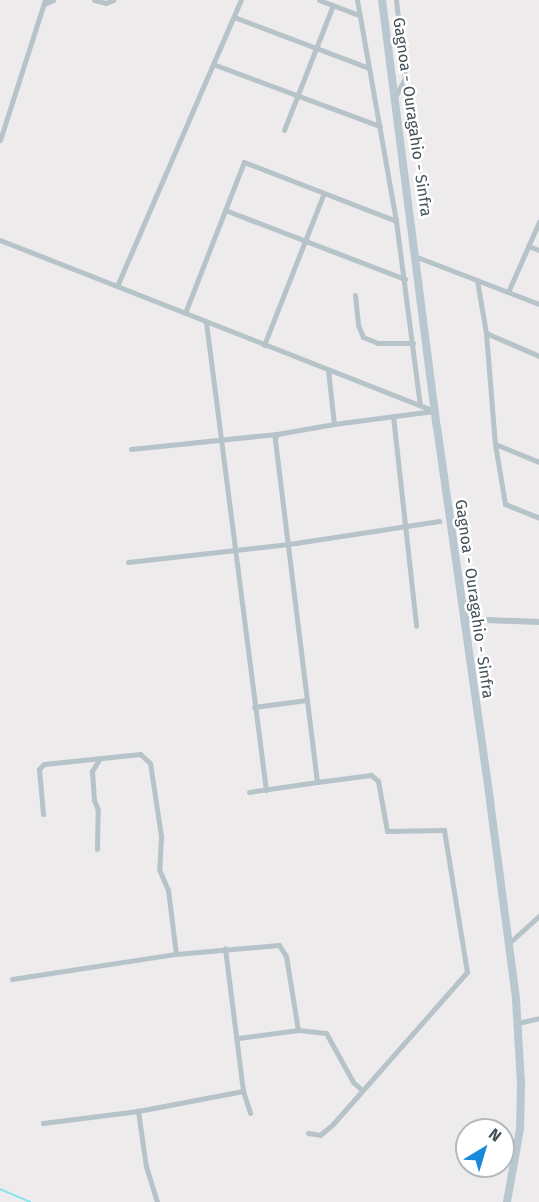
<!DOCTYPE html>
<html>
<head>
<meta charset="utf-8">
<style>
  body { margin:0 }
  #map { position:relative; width:539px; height:1202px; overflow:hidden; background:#eeebec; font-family:"Fira Sans",sans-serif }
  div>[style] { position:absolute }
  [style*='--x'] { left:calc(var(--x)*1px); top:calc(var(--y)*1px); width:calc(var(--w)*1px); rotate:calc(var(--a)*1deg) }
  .stream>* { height:1.5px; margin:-0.75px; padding:0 0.75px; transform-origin:0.75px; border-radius:0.75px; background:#84e5eb }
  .minor>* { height:5px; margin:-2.5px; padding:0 2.5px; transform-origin:2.5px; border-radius:2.5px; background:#b6c3c9 }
  .tertiary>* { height:6px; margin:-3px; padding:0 3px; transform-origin:3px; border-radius:3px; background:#b6c3c9 }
  .secondary>* { height:8px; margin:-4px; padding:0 4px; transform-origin:4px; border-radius:4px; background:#b8c7d0 }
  span { translate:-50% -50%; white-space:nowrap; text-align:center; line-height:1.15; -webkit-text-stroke:5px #fff; paint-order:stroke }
  .street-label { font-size:16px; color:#445259 }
  .north { position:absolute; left:455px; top:1118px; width:60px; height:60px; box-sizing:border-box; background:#fff; border:2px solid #b4babd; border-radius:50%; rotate:38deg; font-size:16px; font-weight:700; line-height:24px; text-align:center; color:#445259 }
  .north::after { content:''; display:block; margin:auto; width:21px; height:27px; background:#178adc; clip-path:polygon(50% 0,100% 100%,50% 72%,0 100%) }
</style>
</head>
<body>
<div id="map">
  <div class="stream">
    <i style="--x:0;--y:1189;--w:33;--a:23"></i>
  </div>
  <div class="minor">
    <i style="--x:94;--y:0;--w:12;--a:14"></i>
    <i style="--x:106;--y:3;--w:8;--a:-23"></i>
    <i style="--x:319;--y:0;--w:43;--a:20.6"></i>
    <i style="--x:44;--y:4;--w:10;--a:-24"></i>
    <i style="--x:234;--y:17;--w:144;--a:20.7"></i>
    <i style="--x:213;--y:64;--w:178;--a:20.4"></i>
    <i style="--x:395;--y:97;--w:21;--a:-62"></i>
    <i style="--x:405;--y:78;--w:79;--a:-96.6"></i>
    <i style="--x:284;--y:130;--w:134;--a:-68.6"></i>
    <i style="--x:0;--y:140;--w:147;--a:-72.2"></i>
    <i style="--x:225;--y:210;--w:193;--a:21"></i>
    <i style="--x:396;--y:221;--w:186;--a:82.6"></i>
    <i style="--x:0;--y:240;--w:467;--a:21.5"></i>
    <i style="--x:528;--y:246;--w:12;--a:20"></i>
    <i style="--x:417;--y:257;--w:131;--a:21.1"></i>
    <i style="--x:477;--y:280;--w:54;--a:80.4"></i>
    <i style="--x:486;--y:333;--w:111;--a:85.4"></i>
    <i style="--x:495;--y:444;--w:61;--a:80.5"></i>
    <i style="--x:505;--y:504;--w:37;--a:22"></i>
    <i style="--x:117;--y:286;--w:312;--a:-66.6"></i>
    <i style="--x:508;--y:292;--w:77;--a:-66.1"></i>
    <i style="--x:355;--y:295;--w:30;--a:84"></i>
    <i style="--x:358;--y:325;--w:13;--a:67"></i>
    <i style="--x:363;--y:337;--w:16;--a:22"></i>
    <i style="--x:378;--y:343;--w:35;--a:0"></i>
    <i style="--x:185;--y:313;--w:162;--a:-68.7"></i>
    <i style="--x:244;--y:162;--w:163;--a:21.2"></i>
    <i style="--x:396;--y:221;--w:224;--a:-100"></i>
    <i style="--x:206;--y:322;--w:472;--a:82.7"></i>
    <i style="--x:486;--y:333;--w:58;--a:23.5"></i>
    <i style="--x:264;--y:345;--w:163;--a:-68.5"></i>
    <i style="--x:393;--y:416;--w:211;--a:83.7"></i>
    <i style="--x:334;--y:424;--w:100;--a:-7.5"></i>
    <i style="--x:495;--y:444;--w:48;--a:22.2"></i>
    <i style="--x:131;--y:449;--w:147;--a:-5.9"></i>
    <i style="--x:128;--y:562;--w:162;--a:-6.4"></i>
    <i style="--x:289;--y:544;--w:152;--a:-8.7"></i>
    <i style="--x:254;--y:707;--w:53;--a:-7.5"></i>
    <i style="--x:249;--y:792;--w:69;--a:-8.4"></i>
    <i style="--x:43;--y:814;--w:45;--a:-95.1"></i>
    <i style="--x:39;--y:769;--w:7;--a:-45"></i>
    <i style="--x:44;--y:764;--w:97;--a:-5.9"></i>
    <i style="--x:140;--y:754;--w:13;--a:42"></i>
    <i style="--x:150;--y:763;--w:74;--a:81.4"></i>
    <i style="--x:161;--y:836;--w:33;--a:93"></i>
    <i style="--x:159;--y:869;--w:23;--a:67"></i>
    <i style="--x:168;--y:890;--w:64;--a:82.9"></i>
    <i style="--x:176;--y:954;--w:103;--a:-5"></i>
    <i style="--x:279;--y:945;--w:13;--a:58"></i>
    <i style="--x:286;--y:956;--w:75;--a:80.8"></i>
    <i style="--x:97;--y:849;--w:39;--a:-89"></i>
    <i style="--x:98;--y:810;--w:11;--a:-112"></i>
    <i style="--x:94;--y:800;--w:29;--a:-94"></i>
    <i style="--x:92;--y:771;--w:15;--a:-58"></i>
    <i style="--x:508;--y:944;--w:42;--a:-42.1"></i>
    <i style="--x:12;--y:979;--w:166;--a:-8.7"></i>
    <i style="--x:518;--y:1023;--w:22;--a:-13"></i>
    <i style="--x:238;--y:1038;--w:61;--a:-7.6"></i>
    <i style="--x:298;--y:1030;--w:28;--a:6"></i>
    <i style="--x:326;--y:1033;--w:56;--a:61.1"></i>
    <i style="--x:353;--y:1082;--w:12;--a:42"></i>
    <i style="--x:243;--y:1091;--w:23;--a:72"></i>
    <i style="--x:43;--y:1123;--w:96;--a:-7.2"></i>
    <i style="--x:308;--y:1133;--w:12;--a:9"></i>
    <i style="--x:320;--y:1135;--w:17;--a:-40"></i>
    <i style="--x:333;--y:1124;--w:203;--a:-48.6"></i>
    <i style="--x:467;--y:972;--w:144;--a:-99.2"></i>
    <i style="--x:444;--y:830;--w:57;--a:179"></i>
    <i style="--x:387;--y:831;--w:51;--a:-100.2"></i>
    <i style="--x:378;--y:781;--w:9;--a:-139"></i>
    <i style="--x:371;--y:775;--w:54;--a:172.6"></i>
    <i style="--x:317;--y:782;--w:347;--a:-97"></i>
    <i style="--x:275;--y:438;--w:4;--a:-63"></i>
    <i style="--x:277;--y:434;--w:58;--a:-10"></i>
    <i style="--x:334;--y:424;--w:54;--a:-96.3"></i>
    <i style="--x:157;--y:1202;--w:37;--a:-107"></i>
    <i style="--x:146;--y:1167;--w:57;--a:-98.1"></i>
    <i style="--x:138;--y:1111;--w:107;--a:-10.8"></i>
    <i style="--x:243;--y:1091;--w:144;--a:-97.2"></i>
  </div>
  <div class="tertiary">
    <i style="--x:463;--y:619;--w:76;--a:2.3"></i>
  </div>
  <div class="secondary">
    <i style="--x:382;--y:0;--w:431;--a:82.7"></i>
    <i style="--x:437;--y:427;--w:378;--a:81.9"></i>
    <i style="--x:490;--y:801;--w:200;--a:82.5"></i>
    <i style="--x:516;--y:999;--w:84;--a:86.6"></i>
    <i style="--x:521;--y:1083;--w:46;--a:91.2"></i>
    <i style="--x:520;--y:1129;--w:74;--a:100.1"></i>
  </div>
  <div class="street-label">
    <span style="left:412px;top:117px;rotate:82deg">Gagnoa - Ouragahio - Sinfra</span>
    <span style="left:474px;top:599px;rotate:82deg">Gagnoa - Ouragahio - Sinfra</span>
  </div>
  <div class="north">N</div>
</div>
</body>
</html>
